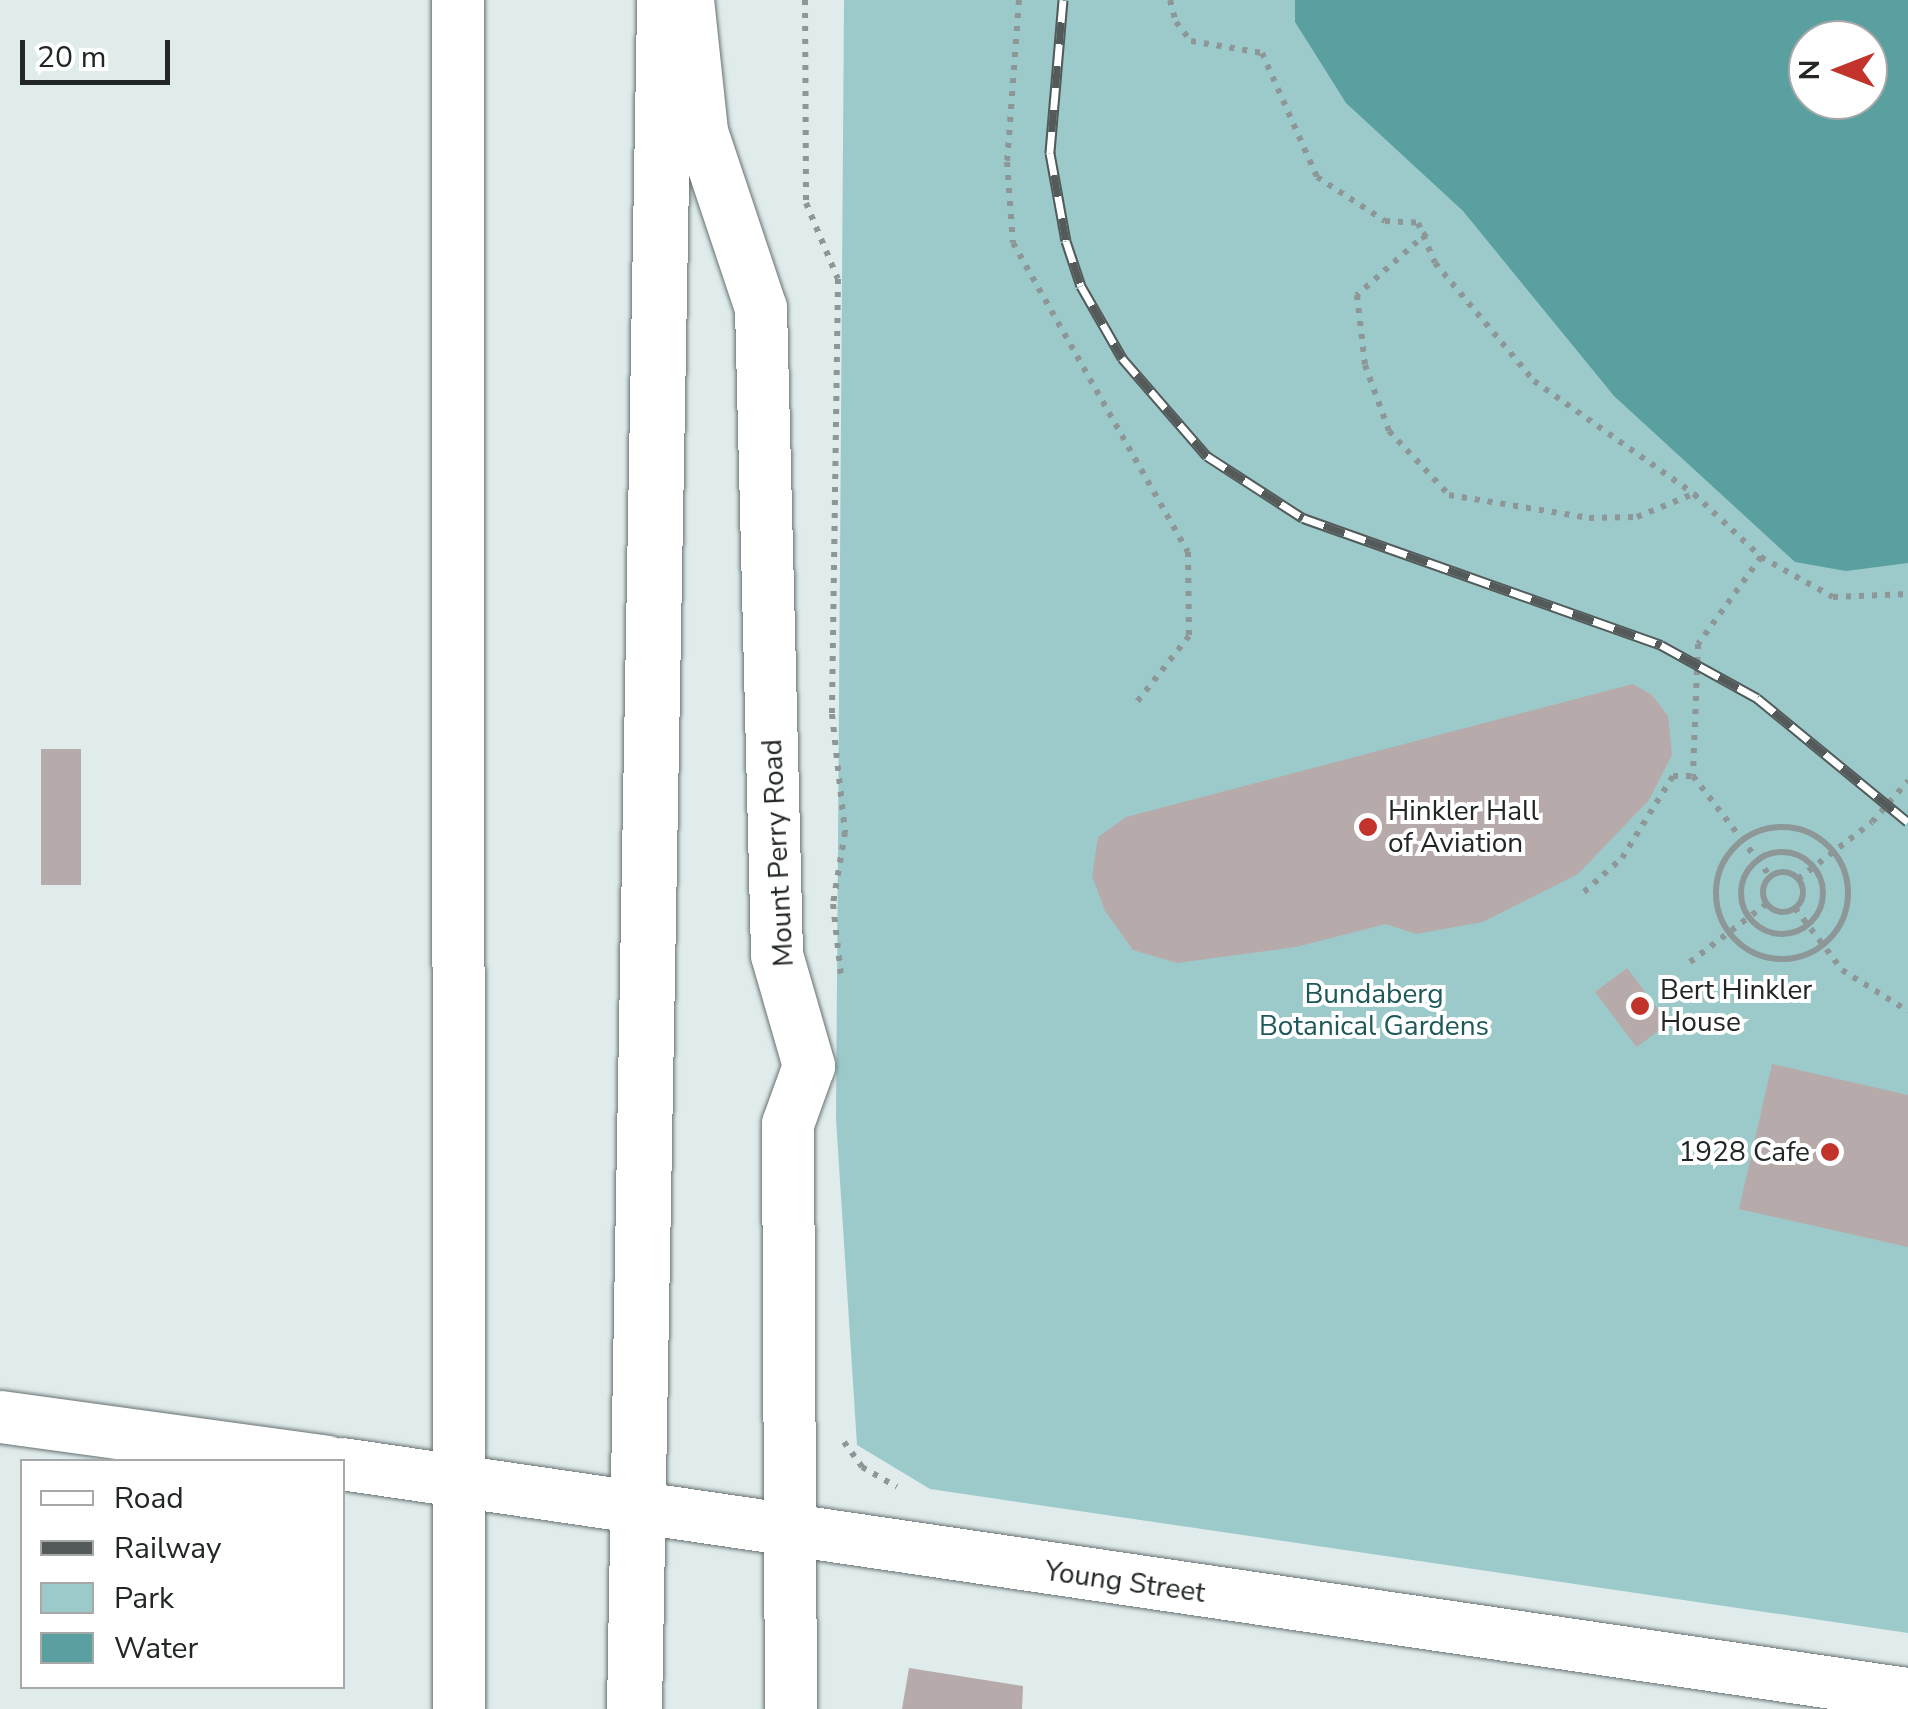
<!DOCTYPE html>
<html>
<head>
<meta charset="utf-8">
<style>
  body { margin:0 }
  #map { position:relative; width:1908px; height:1709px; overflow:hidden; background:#e0ecec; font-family:"Nunito Sans",sans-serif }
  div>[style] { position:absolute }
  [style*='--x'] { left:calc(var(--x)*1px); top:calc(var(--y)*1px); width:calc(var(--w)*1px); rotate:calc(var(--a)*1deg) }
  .green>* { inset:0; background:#9ccaca }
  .water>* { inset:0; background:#5ba0a0 }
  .building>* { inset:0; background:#b6abaa; transform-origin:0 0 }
  .path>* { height:6px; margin-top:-3px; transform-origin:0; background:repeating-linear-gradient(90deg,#8e9797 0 5px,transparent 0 13px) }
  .path>.ring { margin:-3px; padding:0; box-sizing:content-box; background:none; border:6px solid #8e9797; border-radius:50% }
  .roads { filter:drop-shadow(0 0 2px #677171) drop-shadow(0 0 2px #677171) }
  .minor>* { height:52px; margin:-26px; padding:0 26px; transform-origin:26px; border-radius:26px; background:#fff }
  .major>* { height:55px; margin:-27.5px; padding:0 27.5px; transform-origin:27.5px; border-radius:27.5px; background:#fff }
  .rail>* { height:11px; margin-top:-5.5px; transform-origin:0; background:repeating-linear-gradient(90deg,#fff 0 22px,#545a5a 0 44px); box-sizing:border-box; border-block:2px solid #545a5a }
  .dots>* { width:28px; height:28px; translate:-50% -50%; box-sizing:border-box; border:5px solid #fff; border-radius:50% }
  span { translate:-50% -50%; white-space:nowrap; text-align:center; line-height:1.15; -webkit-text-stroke:8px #fff; paint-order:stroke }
  .poi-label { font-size:28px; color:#222626 }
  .left { translate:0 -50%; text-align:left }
  .right { translate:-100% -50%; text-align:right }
  .street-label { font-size:28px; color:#222626 }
  .park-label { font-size:28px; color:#1d5959 }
  .legend { position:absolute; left:20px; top:1459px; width:325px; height:230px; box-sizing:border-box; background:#fff; border:2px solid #a7a8a8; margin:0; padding:12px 18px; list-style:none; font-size:30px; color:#222626 }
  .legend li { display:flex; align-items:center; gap:20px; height:50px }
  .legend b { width:50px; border:2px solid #a7a8a8 }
  .north { position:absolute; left:1788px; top:20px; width:100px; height:100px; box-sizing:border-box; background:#fff; border:2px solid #a7a8a8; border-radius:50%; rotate:270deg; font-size:28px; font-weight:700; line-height:40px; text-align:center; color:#222626 }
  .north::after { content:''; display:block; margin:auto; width:35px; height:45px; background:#c1332b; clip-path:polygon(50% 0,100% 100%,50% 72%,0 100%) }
  .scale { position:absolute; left:20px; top:40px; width:150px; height:45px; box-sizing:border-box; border:5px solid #222626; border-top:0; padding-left:12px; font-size:30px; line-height:35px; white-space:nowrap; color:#222626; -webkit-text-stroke:8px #fff; paint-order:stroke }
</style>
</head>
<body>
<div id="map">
  <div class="green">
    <i style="clip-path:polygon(evenodd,844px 0,1908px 0,1908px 1633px,930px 1489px,857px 1445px,836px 1119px,844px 0,1808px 40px,1868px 40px,1868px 100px,1808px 100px,1808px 40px)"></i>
  </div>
  <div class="water">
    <i style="clip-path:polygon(evenodd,1295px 0,1908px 0,1908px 563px,1846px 571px,1795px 562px,1614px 396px,1463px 211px,1346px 103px,1295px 22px,1295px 0,1808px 40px,1868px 40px,1868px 100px,1808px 100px,1808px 40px)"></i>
  </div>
  <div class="building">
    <i style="clip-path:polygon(1633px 684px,1652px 695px,1668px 716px,1672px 755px,1649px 800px,1578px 874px,1483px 922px,1416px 934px,1386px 924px,1296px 947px,1177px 963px,1133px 950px,1105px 911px,1092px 876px,1098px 837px,1126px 817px)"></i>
    <i style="left:41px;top:749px;width:40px;height:136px"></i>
    <i style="left:1627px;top:968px;width:69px;height:40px;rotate:53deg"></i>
    <i style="clip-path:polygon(1772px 1064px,1908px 1095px,1908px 1247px,1739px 1209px)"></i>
    <i style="clip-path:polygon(909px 1668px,1023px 1686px,1022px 1709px,902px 1709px)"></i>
  </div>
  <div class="path">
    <i style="--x:805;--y:0;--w:203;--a:89.7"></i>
    <i style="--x:806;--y:203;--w:82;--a:67.2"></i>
    <i style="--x:838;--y:279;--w:435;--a:90.8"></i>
    <i style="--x:832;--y:714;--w:119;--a:83.7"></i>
    <i style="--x:845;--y:832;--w:73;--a:99.5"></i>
    <i style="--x:833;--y:904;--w:71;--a:83.6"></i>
    <i style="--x:1019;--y:0;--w:162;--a:94.2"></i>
    <i style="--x:1007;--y:162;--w:81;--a:85.8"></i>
    <i style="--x:1013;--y:243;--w:355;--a:60.5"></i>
    <i style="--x:1188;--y:552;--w:84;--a:89.3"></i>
    <i style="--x:1189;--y:636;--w:90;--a:128.3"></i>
    <i style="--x:1170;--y:0;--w:23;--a:75"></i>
    <i style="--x:1176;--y:22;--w:24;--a:52"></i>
    <i style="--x:1191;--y:41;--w:72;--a:9.6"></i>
    <i style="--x:1262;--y:53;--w:136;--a:66.1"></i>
    <i style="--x:1317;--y:177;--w:81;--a:32.9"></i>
    <i style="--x:1385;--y:221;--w:33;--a:3"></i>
    <i style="--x:1418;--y:223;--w:43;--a:67"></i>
    <i style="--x:1435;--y:263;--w:154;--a:50"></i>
    <i style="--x:1534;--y:381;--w:196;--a:35.2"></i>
    <i style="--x:1694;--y:494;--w:92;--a:43.2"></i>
    <i style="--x:1761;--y:557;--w:82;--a:29.1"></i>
    <i style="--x:1833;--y:597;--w:75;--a:-2.3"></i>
    <i style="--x:1427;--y:233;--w:94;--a:138.5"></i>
    <i style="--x:1357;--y:295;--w:70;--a:83.5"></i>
    <i style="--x:1365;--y:365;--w:70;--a:70"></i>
    <i style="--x:1389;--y:431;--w:88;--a:46.8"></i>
    <i style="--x:1449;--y:495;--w:142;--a:9.3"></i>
    <i style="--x:1589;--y:518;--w:48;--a:-1.2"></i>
    <i style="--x:1637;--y:517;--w:61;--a:-22.3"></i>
    <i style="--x:1761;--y:557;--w:107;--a:125.9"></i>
    <i style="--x:1698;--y:644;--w:132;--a:92.2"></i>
    <i style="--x:1693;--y:776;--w:126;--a:52.4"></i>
    <i class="ring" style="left:1716px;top:827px;width:126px;height:126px"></i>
    <i class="ring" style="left:1741px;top:852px;width:76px;height:76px"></i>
    <i class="ring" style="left:1763px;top:872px;width:34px;height:34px"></i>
    <i style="--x:1798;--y:879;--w:93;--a:-37.6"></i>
    <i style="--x:1872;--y:822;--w:55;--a:-48.7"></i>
    <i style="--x:1584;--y:892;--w:51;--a:-41.8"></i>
    <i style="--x:1622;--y:858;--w:97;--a:-58.1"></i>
    <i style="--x:1673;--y:776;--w:20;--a:0"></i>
    <i style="--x:1795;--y:908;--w:78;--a:52.8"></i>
    <i style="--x:1842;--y:970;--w:78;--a:31.8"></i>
    <i style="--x:1690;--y:962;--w:96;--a:-37.3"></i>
    <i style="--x:844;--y:1442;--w:31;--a:54"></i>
    <i style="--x:862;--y:1467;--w:40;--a:29.7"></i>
  </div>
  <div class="roads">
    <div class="minor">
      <i style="--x:458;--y:0;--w:1709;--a:89.97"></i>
      <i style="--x:688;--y:0;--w:133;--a:83.9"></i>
      <i style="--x:702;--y:132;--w:186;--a:71.5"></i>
      <i style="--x:761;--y:308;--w:647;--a:88.58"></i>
      <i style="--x:777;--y:955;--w:116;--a:73.9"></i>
      <i style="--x:809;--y:1066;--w:62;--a:109.9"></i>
      <i style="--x:788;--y:1124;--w:585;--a:89.71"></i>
      <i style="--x:0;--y:1417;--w:330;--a:7.8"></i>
      <i style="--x:342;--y:1464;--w:1583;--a:8.36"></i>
    </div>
    <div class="major">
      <i style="--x:634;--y:1709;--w:1709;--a:-88.99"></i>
    </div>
  </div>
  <div class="rail">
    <i style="--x:1063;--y:0;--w:154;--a:94.9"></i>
    <i style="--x:1050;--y:153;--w:89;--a:79.7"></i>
    <i style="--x:1066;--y:241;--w:47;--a:71.6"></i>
    <i style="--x:1081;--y:286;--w:83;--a:60.3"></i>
    <i style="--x:1122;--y:358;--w:130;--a:49.1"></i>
    <i style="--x:1207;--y:456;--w:114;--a:32.9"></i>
    <i style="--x:1303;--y:518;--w:380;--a:19.5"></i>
    <i style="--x:1661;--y:645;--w:110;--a:28.9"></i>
    <i style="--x:1757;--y:698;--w:195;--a:39.4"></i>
  </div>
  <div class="dots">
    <i style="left:1368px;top:827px;background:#c1332b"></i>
    <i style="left:1640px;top:1006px;background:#c1332b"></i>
    <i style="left:1830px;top:1152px;background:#c1332b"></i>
  </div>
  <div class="poi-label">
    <span class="left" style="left:1388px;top:827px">Hinkler Hall<br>of Aviation</span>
    <span class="left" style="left:1660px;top:1006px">Bert Hinkler<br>House</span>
    <span class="right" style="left:1810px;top:1152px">1928 Cafe</span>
  </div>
  <div class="street-label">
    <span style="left:778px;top:853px;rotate:-93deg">Mount Perry Road</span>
    <span style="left:1125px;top:1582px;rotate:8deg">Young Street</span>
  </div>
  <div class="park-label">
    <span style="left:1374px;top:1010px">Bundaberg<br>Botanical Gardens</span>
  </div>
  <ul class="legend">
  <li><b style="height:12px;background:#fff"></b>Road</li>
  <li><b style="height:12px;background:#545a5a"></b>Railway</li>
  <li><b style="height:28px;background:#9ccaca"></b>Park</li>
  <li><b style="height:28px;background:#5ba0a0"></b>Water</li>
  </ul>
  <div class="north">N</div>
  <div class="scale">20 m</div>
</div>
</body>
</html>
